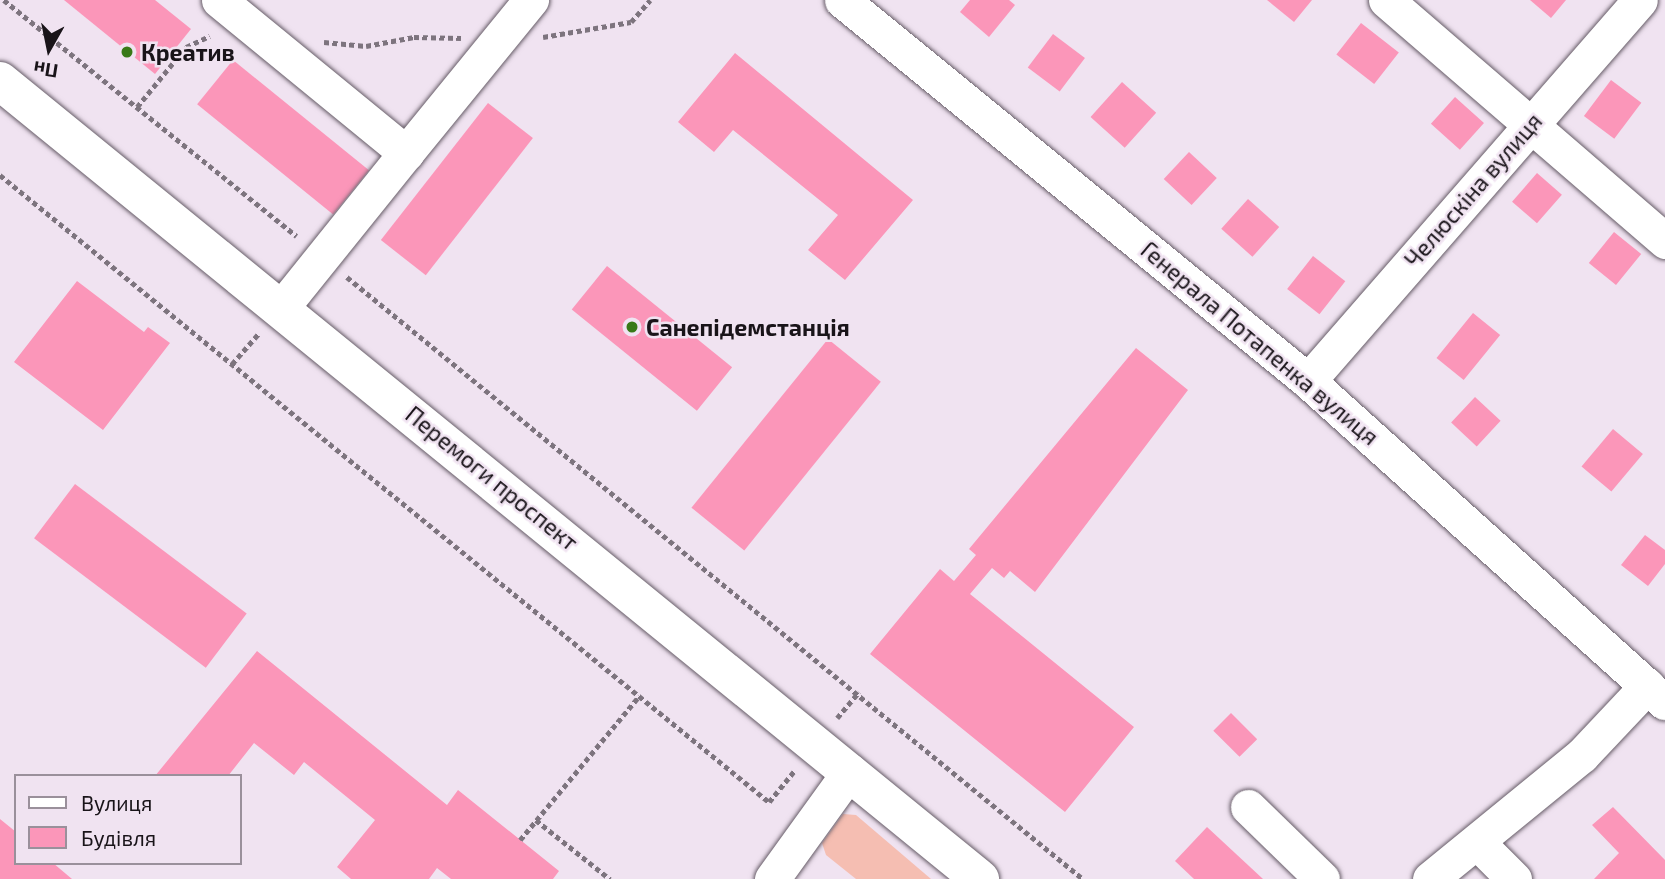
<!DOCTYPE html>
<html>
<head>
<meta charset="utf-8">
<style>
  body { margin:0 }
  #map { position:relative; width:1665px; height:879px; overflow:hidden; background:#f0e3f1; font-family:"Exo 2",sans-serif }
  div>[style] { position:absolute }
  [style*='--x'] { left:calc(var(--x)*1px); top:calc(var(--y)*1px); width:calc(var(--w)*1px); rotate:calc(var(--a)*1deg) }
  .green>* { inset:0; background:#f5beb2 }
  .building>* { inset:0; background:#fb96b9; transform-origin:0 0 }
  .path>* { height:4.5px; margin-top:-2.25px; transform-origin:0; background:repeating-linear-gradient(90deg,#7d747e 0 5px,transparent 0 8.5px) }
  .roads { filter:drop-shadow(0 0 2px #665c67) drop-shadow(0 0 2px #665c67) }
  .minor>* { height:35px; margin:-17.5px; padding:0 17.5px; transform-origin:17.5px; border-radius:17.5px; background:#fff }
  .major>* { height:38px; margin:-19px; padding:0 19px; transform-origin:19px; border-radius:19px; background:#fff }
  .dots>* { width:19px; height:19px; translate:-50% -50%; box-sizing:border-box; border:4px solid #f0e3f1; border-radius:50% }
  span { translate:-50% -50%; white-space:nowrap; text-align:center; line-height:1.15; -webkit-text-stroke:5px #f0e3f1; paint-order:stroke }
  .poi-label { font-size:23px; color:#191419; font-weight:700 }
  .left { translate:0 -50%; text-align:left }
  .street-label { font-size:23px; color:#191419 }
  .legend { position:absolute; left:14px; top:774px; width:228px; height:91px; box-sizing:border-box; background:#f0e3f1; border:2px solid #9a909b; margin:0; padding:9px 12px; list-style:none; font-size:21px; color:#191419 }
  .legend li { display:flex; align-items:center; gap:14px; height:35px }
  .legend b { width:35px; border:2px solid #9a909b }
  .north { position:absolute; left:14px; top:14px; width:70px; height:70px; -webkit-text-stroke:5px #f0e3f1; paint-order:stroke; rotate:189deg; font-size:19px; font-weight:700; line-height:28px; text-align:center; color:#191419 }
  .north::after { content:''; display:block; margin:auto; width:24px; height:32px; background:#191419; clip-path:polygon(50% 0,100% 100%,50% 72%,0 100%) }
</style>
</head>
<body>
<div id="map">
  <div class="green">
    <i style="clip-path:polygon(843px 814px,856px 815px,931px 879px,856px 879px,826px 855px,822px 843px)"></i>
  </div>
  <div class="building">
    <i style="clip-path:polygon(64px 0,155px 0,191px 29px,155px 74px)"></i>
    <i style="clip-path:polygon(970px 0,1009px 0,1015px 5px,989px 37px,960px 12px)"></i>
    <i style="clip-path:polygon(1267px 0,1312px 0,1294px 22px)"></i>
    <i style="clip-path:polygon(1530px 0,1566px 0,1551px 18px)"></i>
    <i style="left:1361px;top:23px;width:48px;height:40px;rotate:38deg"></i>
    <i style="left:1053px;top:34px;width:40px;height:42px;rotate:37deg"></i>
    <i style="clip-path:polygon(735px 53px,913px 200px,845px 280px,808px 250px,838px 215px,733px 130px,714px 152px,678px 122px)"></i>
    <i style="left:233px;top:60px;width:175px;height:57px;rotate:39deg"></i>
    <i style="left:1611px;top:80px;width:38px;height:45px;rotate:37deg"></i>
    <i style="left:1122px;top:82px;width:46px;height:47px;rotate:42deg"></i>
    <i style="left:1455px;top:97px;width:39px;height:36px;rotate:42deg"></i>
    <i style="left:488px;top:103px;width:57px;height:174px;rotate:38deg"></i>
    <i style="left:1189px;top:152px;width:38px;height:37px;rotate:43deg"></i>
    <i style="left:1537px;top:173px;width:33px;height:38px;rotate:41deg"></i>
    <i style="left:1248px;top:199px;width:42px;height:40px;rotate:42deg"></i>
    <i style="left:1614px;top:232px;width:35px;height:40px;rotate:39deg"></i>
    <i style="left:1313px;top:256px;width:41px;height:42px;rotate:38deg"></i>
    <i style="left:607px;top:266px;width:161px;height:56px;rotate:39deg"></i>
    <i style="clip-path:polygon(77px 281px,144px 332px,148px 327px,170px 343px,103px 430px,14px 362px)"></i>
    <i style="left:1473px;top:313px;width:35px;height:58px;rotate:39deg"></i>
    <i style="left:828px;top:339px;width:68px;height:217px;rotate:39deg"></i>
    <i style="clip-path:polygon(1136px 348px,1188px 390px,1035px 592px,1010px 571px,1004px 578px,992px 568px,970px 594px,1134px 727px,1065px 812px,870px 654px,940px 569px,954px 581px,976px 555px,969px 549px)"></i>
    <i style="left:1475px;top:397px;width:35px;height:35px;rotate:43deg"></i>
    <i style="left:1613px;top:429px;width:39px;height:49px;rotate:40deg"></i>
    <i style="left:75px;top:484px;width:215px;height:68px;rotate:37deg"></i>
    <i style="clip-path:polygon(1645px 535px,1665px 550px,1665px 564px,1648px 586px,1621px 565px)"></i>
    <i style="clip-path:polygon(257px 651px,447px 805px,458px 790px,559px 871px,553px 879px,451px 879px,437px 868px,429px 879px,351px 879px,337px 867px,375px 820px,304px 762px,294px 775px,254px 743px,228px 776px,155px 776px)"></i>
    <i style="left:1231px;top:713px;width:37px;height:25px;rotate:45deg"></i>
    <i style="clip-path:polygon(1613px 807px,1665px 860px,1665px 879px,1594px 879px,1619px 853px,1592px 825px)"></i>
    <i style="clip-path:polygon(0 819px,16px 832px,16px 863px,53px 863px,72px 879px,0 879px)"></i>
    <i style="clip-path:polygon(1207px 827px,1263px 879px,1194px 879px,1175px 861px)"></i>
  </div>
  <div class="path">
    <i style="--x:4;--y:0;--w:376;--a:38.9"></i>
    <i style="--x:543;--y:37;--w:89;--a:-9.7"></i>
    <i style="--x:631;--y:22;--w:29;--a:-49"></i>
    <i style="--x:324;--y:42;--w:42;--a:5.4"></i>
    <i style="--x:366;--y:46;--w:49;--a:-10.6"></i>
    <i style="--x:414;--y:37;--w:47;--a:1.2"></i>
    <i style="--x:137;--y:107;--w:77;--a:-50.8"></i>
    <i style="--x:186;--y:47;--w:26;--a:-25"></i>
    <i style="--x:0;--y:175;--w:992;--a:39.19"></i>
    <i style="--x:769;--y:802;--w:40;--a:-51"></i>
    <i style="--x:347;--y:277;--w:951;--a:39.28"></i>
    <i style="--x:232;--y:364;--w:41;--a:-48.9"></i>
    <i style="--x:837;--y:718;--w:34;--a:-50"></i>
    <i style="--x:536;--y:820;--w:95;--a:38.6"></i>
    <i style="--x:520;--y:840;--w:187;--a:-50.4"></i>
  </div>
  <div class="roads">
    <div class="minor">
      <i style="--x:219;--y:0;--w:242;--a:39.3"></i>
      <i style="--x:406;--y:153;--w:198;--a:-50.8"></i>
      <i style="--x:842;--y:0;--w:602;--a:39.27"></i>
      <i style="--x:1308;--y:381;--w:480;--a:42"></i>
      <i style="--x:1386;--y:0;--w:369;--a:40.8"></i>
      <i style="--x:282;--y:307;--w:198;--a:-51.2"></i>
      <i style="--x:1308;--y:381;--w:505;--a:-48.93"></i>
      <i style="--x:1248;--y:807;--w:103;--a:44.2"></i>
      <i style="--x:1478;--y:843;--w:51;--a:45"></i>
      <i style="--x:772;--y:879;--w:133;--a:-54.2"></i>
      <i style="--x:1430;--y:879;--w:196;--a:-39.2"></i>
      <i style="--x:1582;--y:755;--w:95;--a:-46.7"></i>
    </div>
    <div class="major">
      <i style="--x:0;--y:81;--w:1264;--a:39.16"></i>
    </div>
  </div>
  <div class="dots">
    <i style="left:127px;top:52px;background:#387917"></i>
    <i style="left:632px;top:327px;background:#387917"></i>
  </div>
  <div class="poi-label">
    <span class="left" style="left:141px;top:52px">Креатив</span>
    <span class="left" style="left:646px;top:327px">Санепідемстанція</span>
  </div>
  <div class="street-label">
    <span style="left:1473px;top:190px;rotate:-49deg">Челюскіна вулиця</span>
    <span style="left:1260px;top:343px;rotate:40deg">Генерала Потапенка вулиця</span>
    <span style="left:492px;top:478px;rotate:39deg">Перемоги проспект</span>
  </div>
  <ul class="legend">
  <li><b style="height:9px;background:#fff"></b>Вулиця</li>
  <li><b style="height:19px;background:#fb96b9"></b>Будівля</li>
  </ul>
  <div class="north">Пн</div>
</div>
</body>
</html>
